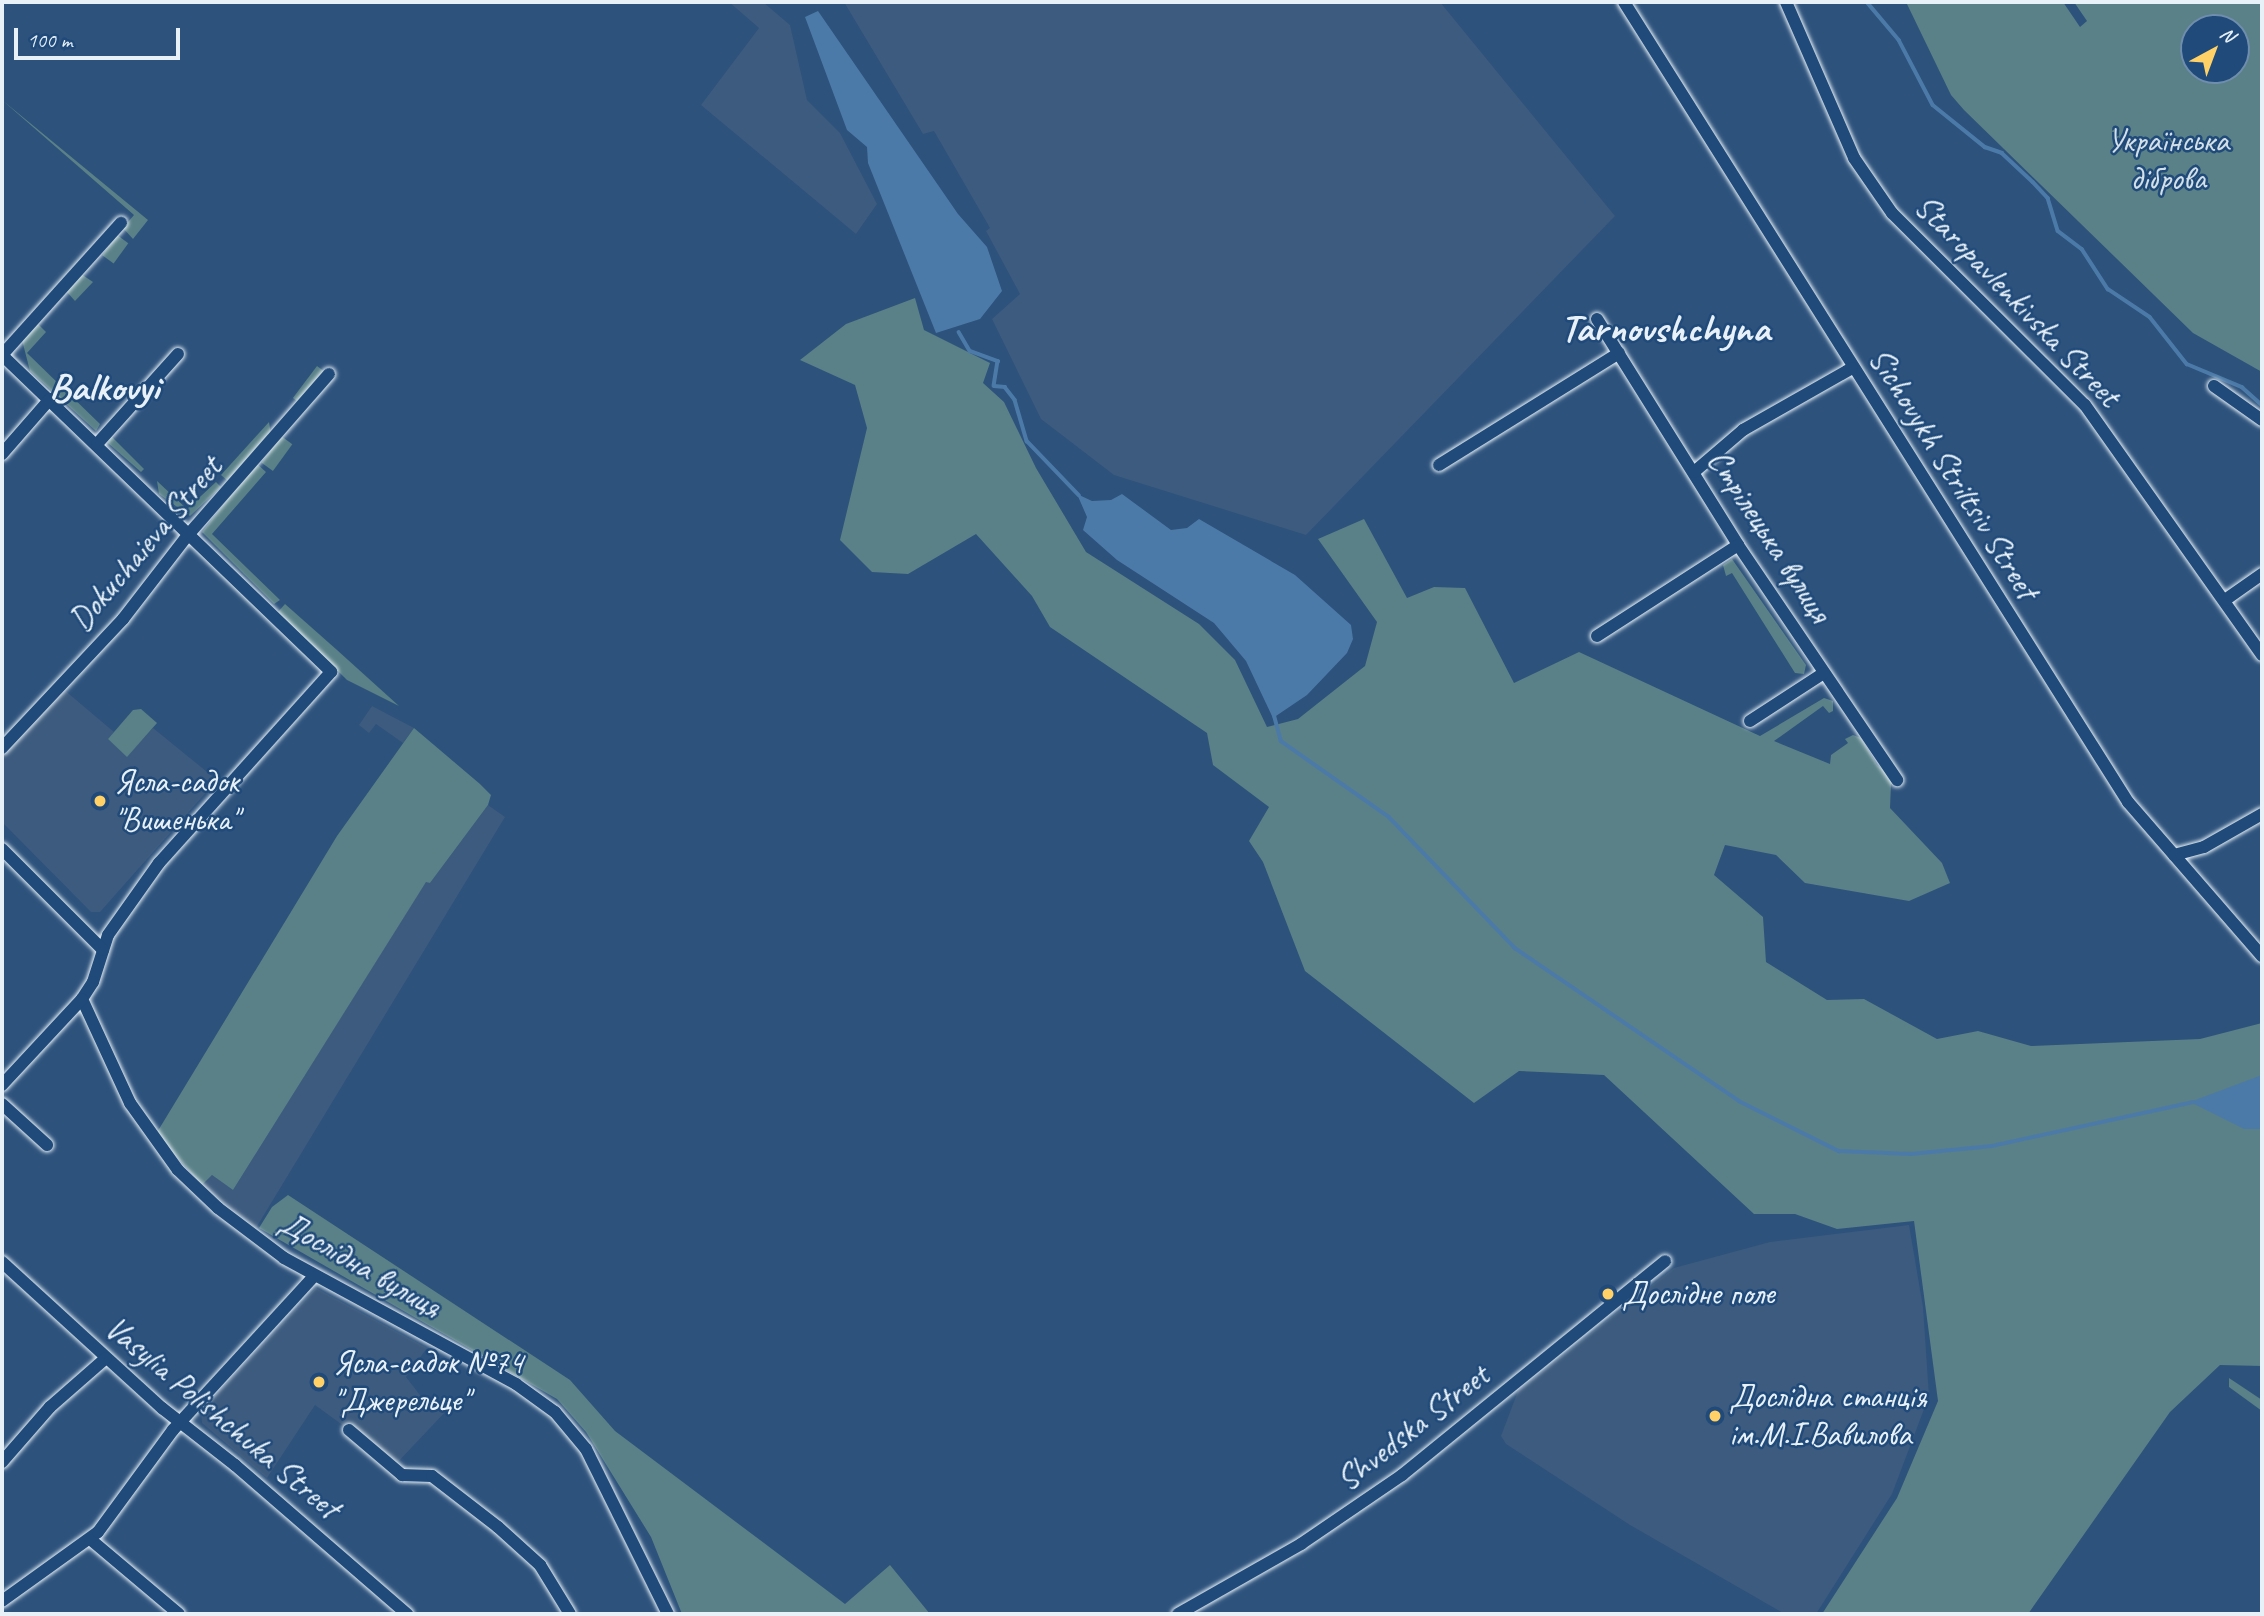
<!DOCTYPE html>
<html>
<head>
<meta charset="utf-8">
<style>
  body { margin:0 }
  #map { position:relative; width:2264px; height:1616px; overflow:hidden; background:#2d527c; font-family:Caveat,sans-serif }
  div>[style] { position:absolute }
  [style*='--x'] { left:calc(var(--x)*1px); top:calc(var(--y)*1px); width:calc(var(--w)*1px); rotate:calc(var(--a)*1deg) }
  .built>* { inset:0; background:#3d5b7e }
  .green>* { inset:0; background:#598187; transform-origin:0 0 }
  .water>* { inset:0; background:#4c7aa8 }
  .stream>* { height:3.5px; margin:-1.75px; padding:0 1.75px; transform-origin:1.75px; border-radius:1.75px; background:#4c7aa8 }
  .roads { filter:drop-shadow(0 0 2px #e8f1f8) drop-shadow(0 0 2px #e8f1f8) }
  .street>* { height:12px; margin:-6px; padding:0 6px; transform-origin:6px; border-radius:6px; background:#1f4a7a }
  .dots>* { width:19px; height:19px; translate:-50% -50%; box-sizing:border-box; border:4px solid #1f4a7a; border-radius:50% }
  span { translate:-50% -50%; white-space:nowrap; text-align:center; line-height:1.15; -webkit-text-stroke:5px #1f4a7a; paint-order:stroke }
  .park-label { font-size:33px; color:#d3e0e7 }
  .street-label { font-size:33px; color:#e8f1f8 }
  .poi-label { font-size:33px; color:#e8f1f8 }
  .left { translate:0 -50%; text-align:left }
  .district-label { font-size:40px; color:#e8f1f8; font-weight:700 }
  .frame { position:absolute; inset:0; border:4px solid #e8f1f8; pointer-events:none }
  .north { position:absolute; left:2180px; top:14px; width:70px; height:70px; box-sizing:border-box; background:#1f4a7a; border:2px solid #6f8dac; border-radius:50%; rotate:41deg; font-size:19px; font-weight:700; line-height:28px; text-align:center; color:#e8f1f8 }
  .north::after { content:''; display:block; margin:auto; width:24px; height:32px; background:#ffd166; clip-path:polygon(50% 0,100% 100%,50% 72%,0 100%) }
  .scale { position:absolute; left:14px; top:28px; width:166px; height:32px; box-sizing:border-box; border:4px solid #e8f1f8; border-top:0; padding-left:9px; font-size:21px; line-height:24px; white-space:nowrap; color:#e8f1f8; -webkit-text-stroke:5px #1f4a7a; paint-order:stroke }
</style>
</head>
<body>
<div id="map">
  <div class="built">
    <i style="clip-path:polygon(729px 2px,763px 2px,790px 25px,807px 100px,840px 133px,877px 204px,856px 234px,701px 105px,759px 28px)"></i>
    <i style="clip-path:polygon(844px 2px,1440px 2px,1615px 216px,1306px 535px,1114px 475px,1041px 419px,992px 319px,1020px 294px,986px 231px,990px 228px,934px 131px,923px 134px)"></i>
    <i style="clip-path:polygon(62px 688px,114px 732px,108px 739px,127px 756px,153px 728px,217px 780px,100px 912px,91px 912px,2px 822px,2px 752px)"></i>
    <i style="clip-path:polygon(372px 706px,414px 728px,403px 743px,376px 724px,369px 733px,359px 725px)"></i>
    <i style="clip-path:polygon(488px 805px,505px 817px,256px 1228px,202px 1185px,212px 1175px,233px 1190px,426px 881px,430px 883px)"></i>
    <i style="clip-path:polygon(1909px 1225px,1923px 1307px,1929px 1396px,1892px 1494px,1816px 1614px,1785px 1614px,1630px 1525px,1506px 1444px,1501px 1436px,1518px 1391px,1674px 1268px,1770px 1242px)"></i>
    <i style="clip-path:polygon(316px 1288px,427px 1348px,406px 1377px,423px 1399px,447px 1410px,396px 1464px,315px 1405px,267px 1478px,202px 1423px,201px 1411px)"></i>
  </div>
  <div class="green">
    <i style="clip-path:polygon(evenodd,1906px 2px,2063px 2px,2080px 27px,2087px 21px,2074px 2px,2262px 2px,2262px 372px,2193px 333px,1964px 110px,1951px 95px,1906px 2px,2194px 28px,2236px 28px,2236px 70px,2194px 70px,2194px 28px)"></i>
    <i style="clip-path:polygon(2px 100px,148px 220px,133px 239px,123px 228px,134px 215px)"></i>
    <i style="left:117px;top:235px;width:14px;height:25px;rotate:36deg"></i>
    <i style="clip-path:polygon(81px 274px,93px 282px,75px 301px,67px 292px)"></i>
    <i style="clip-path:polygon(915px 298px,924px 330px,990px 363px,983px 383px,1004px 402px,1036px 468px,1086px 552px,1199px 624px,1235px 660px,1267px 727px,1298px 719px,1365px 666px,1377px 622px,1318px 539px,1364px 519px,1407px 598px,1434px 587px,1465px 588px,1514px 683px,1579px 652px,1760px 736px,1824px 698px,1833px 701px,1833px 711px,1829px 713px,1823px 706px,1774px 741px,1830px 764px,1831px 755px,1848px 743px,1845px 739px,1853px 735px,1861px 738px,1877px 765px,1897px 780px,1891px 784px,1890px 808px,1942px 863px,1950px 883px,1909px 901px,1805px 883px,1776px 855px,1725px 845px,1714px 875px,1763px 917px,1766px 962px,1827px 1000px,1864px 999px,1937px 1039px,1978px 1031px,2031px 1046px,2200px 1039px,2262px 1023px,2262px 1366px,2220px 1365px,2170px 1412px,2028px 1614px,1822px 1614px,1897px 1498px,1938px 1401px,1914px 1221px,1837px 1229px,1795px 1214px,1754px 1214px,1604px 1075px,1519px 1071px,1474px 1103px,1305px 971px,1263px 862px,1249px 841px,1269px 807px,1213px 765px,1207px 733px,1050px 627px,1032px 596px,976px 534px,908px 574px,872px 572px,840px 540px,867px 428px,855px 385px,800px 360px,846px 324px)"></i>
    <i style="clip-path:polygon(38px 324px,46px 332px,27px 353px,100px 424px,96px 431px,30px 371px,22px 340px)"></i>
    <i style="left:317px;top:366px;width:10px;height:40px;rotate:37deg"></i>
    <i style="clip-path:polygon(269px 422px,271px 435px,229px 482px,221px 475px)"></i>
    <i style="clip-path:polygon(111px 436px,144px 469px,141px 472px,108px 443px)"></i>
    <i style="left:281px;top:436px;width:14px;height:33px;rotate:36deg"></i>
    <i style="clip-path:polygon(256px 463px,266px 472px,212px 534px,280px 600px,274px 604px,202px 532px)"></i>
    <i style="clip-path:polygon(157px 481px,187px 509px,216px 482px,221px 487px,190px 516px,159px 494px)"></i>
    <i style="clip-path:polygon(1732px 559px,1806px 665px,1804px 674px,1795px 673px,1732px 573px,1726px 576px,1723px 565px)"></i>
    <i style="clip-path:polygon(285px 604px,337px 650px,399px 706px,347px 680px,278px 612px)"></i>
    <i style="clip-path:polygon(141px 709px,157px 723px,127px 757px,108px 739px,133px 710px)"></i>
    <i style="clip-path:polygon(414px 728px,480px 784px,491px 795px,488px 805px,430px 883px,426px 882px,233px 1190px,212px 1175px,202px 1185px,156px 1134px,337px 836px)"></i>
    <i style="clip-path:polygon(288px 1195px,570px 1380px,615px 1431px,845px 1604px,890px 1565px,930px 1614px,682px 1614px,651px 1537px,586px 1432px,557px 1399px,259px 1228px,272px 1207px)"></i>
    <i style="clip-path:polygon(2229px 1378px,2262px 1400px,2262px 1411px,2229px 1387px)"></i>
  </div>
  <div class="water">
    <i style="clip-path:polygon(818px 11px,958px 214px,987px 247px,1002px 291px,980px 319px,936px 333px,868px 163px,867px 147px,847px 130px,805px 17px)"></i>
    <i style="clip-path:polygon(1077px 494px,1092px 501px,1111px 500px,1122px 494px,1171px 530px,1187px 528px,1199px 519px,1295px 575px,1351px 625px,1353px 639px,1347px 653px,1307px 695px,1273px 718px,1246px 661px,1214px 623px,1117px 560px,1083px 530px,1087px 517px)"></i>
    <i style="clip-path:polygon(2262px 1075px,2262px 1129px,2244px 1129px,2190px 1102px)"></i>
  </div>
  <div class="stream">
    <i style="--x:1867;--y:2;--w:50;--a:49.9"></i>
    <i style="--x:1899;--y:40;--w:73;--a:62.4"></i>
    <i style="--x:1933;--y:105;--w:67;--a:38.9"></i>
    <i style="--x:1985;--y:147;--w:18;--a:19"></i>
    <i style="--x:2002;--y:153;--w:42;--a:43.1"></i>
    <i style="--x:2033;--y:182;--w:22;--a:47"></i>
    <i style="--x:2048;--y:198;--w:34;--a:73"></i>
    <i style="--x:2058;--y:231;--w:30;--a:37"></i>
    <i style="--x:2082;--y:249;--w:48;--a:57"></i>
    <i style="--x:2108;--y:289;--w:50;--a:33.7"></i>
    <i style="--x:2150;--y:317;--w:60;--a:51.8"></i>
    <i style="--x:2187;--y:364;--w:60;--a:22.7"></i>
    <i style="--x:2242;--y:387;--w:27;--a:42"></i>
    <i style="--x:959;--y:332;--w:22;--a:60"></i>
    <i style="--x:970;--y:351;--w:30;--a:20"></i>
    <i style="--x:998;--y:361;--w:25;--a:99"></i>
    <i style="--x:994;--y:386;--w:11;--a:5"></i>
    <i style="--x:1005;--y:387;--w:16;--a:52"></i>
    <i style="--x:1015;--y:400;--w:43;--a:73.7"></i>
    <i style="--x:1027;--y:441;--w:75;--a:46.1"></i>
    <i style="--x:1274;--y:714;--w:28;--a:75"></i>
    <i style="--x:1281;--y:741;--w:132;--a:35.1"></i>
    <i style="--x:1389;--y:817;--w:182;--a:46.1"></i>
    <i style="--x:1515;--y:948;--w:271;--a:34.3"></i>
    <i style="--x:1739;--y:1101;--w:112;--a:26.6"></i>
    <i style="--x:1839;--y:1151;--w:72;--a:2.4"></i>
    <i style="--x:1911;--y:1154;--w:81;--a:-5.6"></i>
    <i style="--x:1992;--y:1146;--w:206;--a:-12.3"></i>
  </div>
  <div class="roads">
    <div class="street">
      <i style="--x:1624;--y:2;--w:946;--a:57.79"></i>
      <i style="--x:2128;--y:802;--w:204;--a:49"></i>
      <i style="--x:1786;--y:2;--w:170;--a:66.4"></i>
      <i style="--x:1854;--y:158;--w:67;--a:55.4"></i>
      <i style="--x:1892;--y:213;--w:272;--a:44.9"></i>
      <i style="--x:2085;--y:405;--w:306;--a:54.7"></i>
      <i style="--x:1597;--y:319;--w:266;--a:58"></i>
      <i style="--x:1738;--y:545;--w:284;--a:55.9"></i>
      <i style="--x:2;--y:355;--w:457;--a:43.9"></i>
      <i style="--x:331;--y:672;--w:257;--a:132"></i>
      <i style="--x:159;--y:863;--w:88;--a:125.3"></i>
      <i style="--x:108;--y:935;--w:49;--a:107.7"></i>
      <i style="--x:93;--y:982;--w:20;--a:123"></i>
      <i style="--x:82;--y:999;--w:115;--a:65.2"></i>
      <i style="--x:130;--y:1103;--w:82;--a:54.4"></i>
      <i style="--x:178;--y:1170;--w:55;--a:43.5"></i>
      <i style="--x:218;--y:1208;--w:83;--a:37.1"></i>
      <i style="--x:284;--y:1258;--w:264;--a:28.5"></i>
      <i style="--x:516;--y:1384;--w:48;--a:35.7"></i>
      <i style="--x:555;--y:1412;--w:48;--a:50"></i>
      <i style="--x:586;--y:1449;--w:184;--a:63.6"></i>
      <i style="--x:2;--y:355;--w:178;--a:-48"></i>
      <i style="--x:2214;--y:386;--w:59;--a:35.3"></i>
      <i style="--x:97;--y:444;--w:121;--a:-48"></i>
      <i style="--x:2;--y:454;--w:73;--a:-48.9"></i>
      <i style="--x:1439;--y:465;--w:212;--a:-31.9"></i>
      <i style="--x:1694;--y:472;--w:65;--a:-40.6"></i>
      <i style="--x:1743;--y:430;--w:125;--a:-29.6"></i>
      <i style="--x:2225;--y:600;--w:45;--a:-35.1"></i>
      <i style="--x:1597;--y:636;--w:168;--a:-32.8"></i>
      <i style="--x:1750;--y:721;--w:88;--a:-33"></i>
      <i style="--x:2;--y:748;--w:177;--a:-46.8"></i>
      <i style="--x:123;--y:619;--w:106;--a:-52.3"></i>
      <i style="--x:188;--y:535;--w:214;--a:-48.8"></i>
      <i style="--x:2;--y:849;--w:143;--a:45"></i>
      <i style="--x:2174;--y:855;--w:31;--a:-15"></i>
      <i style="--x:2204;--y:847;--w:67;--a:-29.6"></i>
      <i style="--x:2;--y:1085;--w:117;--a:-47.1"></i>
      <i style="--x:2;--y:1104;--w:61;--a:42.3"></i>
      <i style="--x:2;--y:1262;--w:217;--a:42.4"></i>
      <i style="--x:162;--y:1408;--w:93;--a:38"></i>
      <i style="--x:235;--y:1465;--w:228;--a:40.9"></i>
      <i style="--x:349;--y:1430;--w:70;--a:40.3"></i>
      <i style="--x:402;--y:1475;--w:30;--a:2"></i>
      <i style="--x:432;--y:1476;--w:83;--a:37.7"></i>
      <i style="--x:498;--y:1527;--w:57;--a:42.1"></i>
      <i style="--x:540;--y:1565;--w:57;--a:58.5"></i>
      <i style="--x:2;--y:1462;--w:73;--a:-48.9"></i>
      <i style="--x:50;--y:1407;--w:74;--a:-41.2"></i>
      <i style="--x:90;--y:1539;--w:116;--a:40.1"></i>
      <i style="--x:2;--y:1601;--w:118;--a:-35.7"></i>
      <i style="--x:98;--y:1532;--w:127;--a:-53.7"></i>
      <i style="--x:173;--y:1430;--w:207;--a:-47.5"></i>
      <i style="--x:1178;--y:1614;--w:142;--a:-29.6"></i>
      <i style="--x:1301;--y:1544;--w:122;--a:-34.3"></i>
      <i style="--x:1402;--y:1475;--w:339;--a:-39.1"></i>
    </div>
  </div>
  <div class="dots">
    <i style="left:100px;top:801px;background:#ffd166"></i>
    <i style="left:1608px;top:1294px;background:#ffd166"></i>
    <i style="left:319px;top:1382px;background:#ffd166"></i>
    <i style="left:1715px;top:1416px;background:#ffd166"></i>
  </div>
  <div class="park-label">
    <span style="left:2168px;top:160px">Українська<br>діброва</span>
  </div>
  <div class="street-label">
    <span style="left:2017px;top:301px;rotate:46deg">Staropavlenkivska Street</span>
    <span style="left:1953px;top:474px;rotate:58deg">Sichovykh Striltsiv Street</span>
    <span style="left:1769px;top:536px;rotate:57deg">Стрілецька вулиця</span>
    <span style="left:146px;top:544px;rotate:-50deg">Dokuchaieva Street</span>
    <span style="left:360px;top:1265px;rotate:30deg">Дослідна вулиця</span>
    <span style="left:222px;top:1418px;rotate:40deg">Vasylia Polishchuka Street</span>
    <span style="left:1413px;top:1428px;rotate:-38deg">Shvedska Street</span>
  </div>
  <div class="poi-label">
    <span class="left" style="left:114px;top:801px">Ясла-садок<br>"Вишенька"</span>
    <span class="left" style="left:1622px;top:1294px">Дослідне поле</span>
    <span class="left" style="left:333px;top:1382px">Ясла-садок №74<br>"Джерельце"</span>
    <span class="left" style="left:1729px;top:1416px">Дослідна станція<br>ім.М.І.Вавилова</span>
  </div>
  <div class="district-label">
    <span style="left:1665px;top:328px">Tarnovshchyna</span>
    <span style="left:104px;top:387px">Balkovyi</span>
  </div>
  <div class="frame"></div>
  <div class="north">N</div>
  <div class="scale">100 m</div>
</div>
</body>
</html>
